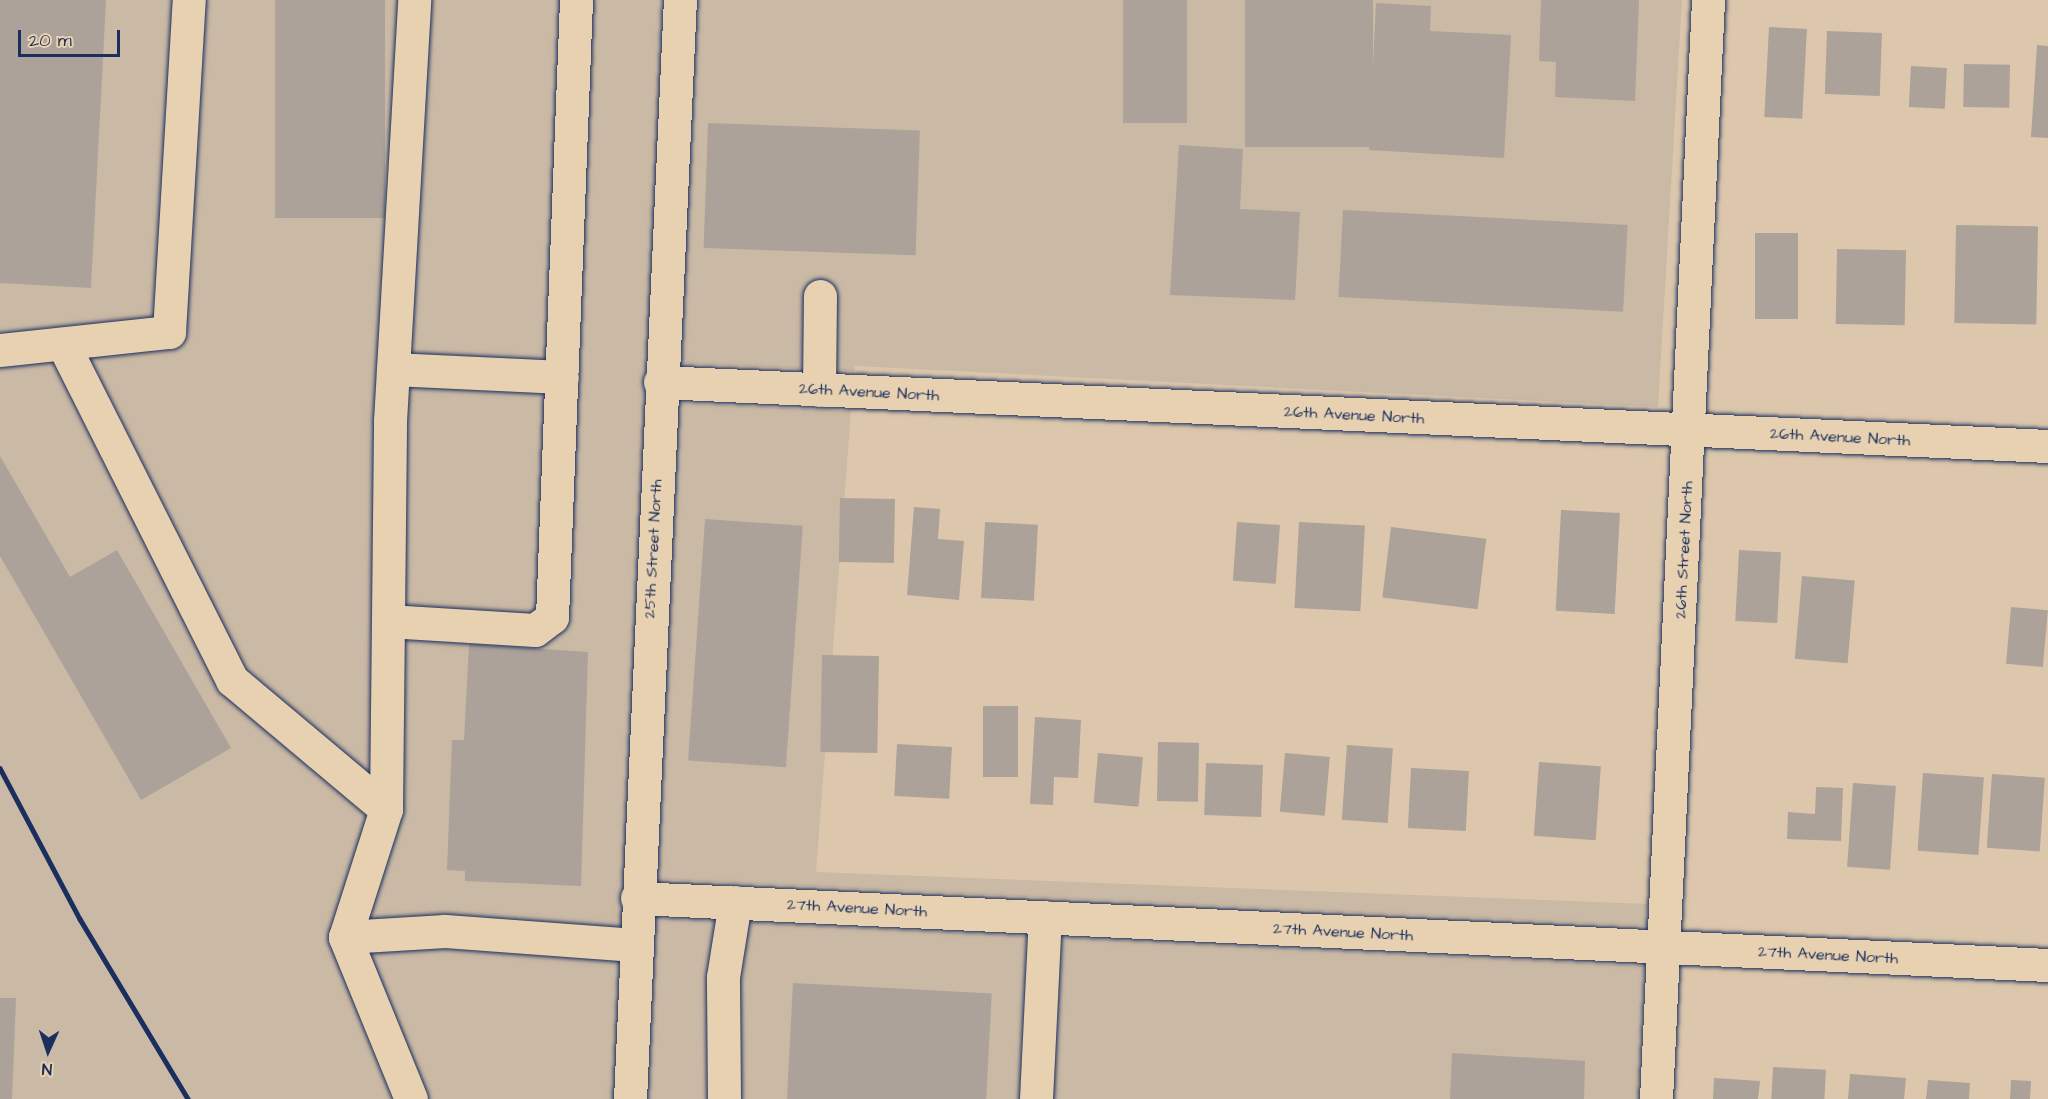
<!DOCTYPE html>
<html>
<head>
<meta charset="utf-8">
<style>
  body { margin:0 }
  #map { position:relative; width:2048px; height:1099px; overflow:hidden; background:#dcc7ac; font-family:"Architects Daughter",sans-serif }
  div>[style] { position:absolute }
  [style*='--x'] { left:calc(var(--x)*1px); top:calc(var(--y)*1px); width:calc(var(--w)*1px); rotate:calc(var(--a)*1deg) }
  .built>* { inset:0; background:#cab9a5; transform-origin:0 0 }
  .building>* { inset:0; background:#aca299; transform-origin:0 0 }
  .roads { filter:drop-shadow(0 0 2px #1b2f5e) drop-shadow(0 0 2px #1b2f5e) }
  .minor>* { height:33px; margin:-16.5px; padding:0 16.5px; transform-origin:16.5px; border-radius:16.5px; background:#e8d1b1 }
  .rail>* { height:4.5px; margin:-2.25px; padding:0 2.25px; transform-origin:2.25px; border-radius:2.25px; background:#1b2f5e }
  span { translate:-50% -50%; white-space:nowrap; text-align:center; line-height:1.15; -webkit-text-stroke:5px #e8d1b1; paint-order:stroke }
  .street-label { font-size:16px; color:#1b2f5e }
  .north { position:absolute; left:18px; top:1021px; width:60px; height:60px; -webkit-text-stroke:4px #e8d1b1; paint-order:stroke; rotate:183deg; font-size:16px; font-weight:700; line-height:24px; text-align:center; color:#1b2f5e }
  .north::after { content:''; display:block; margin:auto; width:21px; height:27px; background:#1b2f5e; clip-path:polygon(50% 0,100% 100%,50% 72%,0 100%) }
  .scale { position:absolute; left:18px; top:30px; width:102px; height:27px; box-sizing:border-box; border:3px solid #1b2f5e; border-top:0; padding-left:8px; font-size:18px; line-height:21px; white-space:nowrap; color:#1b2f5e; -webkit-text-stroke:4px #e8d1b1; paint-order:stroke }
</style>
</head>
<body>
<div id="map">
  <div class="built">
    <i style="left:0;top:0;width:662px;height:1099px"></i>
    <i style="clip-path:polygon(698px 0,1682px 0,1658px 407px,855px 366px,854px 371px,679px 363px)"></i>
    <i style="clip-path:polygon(677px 403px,851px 411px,816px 872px,1648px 904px,1647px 926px,655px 879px)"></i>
    <i style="clip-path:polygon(654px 918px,1645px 966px,1638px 1099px,647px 1099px)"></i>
  </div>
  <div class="building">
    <i style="clip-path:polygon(0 0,106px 0,91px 288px,0 283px)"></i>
    <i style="left:275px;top:0;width:110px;height:218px"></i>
    <i style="left:1123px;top:0;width:64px;height:123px"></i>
    <i style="left:1245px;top:0;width:128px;height:147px"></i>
    <i style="clip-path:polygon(1541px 0,1639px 0,1635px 101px,1555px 97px,1556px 62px,1539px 61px)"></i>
    <i style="clip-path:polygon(1376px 3px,1431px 6px,1430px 31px,1511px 35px,1504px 158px,1369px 150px)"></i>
    <i style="left:1769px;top:27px;width:38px;height:90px;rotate:3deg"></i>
    <i style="left:1827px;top:31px;width:55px;height:63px;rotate:2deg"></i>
    <i style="clip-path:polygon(2037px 45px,2048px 46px,2048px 138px,2031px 137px)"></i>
    <i style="left:1964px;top:64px;width:46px;height:43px;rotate:1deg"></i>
    <i style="left:1911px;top:66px;width:36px;height:41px;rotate:3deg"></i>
    <i style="left:708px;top:123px;width:212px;height:125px;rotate:2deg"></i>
    <i style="clip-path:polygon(1179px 145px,1243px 149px,1240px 209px,1300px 212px,1295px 300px,1170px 295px)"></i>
    <i style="left:1343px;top:210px;width:285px;height:87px;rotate:3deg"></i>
    <i style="left:1956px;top:225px;width:82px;height:98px;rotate:1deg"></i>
    <i style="left:1755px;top:233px;width:43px;height:86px"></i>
    <i style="left:1837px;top:249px;width:69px;height:75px;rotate:1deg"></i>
    <i style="clip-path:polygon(0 456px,70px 577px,117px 550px,231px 748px,141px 800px,0 556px)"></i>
    <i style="left:840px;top:498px;width:55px;height:64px;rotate:1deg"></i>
    <i style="clip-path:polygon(914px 507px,940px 509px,938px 539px,964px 541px,959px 600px,907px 595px)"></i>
    <i style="left:1561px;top:510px;width:59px;height:101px;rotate:3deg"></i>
    <i style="left:705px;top:519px;width:98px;height:242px;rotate:4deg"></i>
    <i style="left:985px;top:522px;width:53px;height:76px;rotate:3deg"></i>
    <i style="left:1237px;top:522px;width:43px;height:59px;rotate:4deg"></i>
    <i style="left:1299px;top:522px;width:66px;height:86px;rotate:3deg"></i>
    <i style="left:1391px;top:527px;width:96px;height:71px;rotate:7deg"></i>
    <i style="left:1739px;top:550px;width:42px;height:71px;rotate:3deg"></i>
    <i style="left:1802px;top:576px;width:53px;height:83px;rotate:5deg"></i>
    <i style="left:2011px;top:607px;width:37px;height:57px;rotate:5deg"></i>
    <i style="clip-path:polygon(469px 644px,588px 652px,581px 886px,465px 881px,465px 871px,447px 870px,452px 740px,464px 740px)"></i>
    <i style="left:822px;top:655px;width:57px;height:97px;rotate:1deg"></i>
    <i style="left:983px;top:706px;width:35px;height:71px"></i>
    <i style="clip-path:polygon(1035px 717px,1081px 720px,1078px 778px,1054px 777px,1053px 805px,1030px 804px)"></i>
    <i style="left:1158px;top:742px;width:41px;height:59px;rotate:1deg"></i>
    <i style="left:897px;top:744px;width:55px;height:52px;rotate:3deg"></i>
    <i style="left:1347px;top:745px;width:46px;height:75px;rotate:4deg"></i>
    <i style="left:1098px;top:753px;width:45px;height:50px;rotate:5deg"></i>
    <i style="left:1285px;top:753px;width:45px;height:59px;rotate:5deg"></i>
    <i style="left:1539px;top:762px;width:62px;height:74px;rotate:4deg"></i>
    <i style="left:1206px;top:763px;width:57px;height:52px;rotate:2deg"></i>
    <i style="left:1411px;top:768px;width:58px;height:60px;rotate:3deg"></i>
    <i style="left:1923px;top:773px;width:61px;height:78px;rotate:4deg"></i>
    <i style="left:1992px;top:774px;width:53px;height:74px;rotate:4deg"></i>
    <i style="left:1853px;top:783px;width:43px;height:84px;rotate:4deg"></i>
    <i style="clip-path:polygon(1816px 787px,1843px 788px,1841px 841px,1787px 839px,1788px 812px,1815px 814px)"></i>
    <i style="left:793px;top:983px;width:199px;height:116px;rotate:3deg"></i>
    <i style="clip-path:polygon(0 998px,16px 998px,12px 1099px,0 1099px)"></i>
    <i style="clip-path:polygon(1452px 1053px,1585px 1061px,1584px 1099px,1450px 1099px)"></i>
    <i style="left:1773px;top:1067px;width:53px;height:32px;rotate:3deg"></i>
    <i style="clip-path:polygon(1850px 1074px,1906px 1078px,1904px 1099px,1848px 1099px)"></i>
    <i style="clip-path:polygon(1714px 1078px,1760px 1081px,1758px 1099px,1713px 1099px)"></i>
    <i style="clip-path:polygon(1928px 1080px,1970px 1083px,1969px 1099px,1926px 1099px)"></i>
    <i style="left:2011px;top:1080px;width:20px;height:19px;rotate:3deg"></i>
  </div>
  <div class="roads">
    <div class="minor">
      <i style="--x:63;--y:344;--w:376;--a:63.3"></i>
      <i style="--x:232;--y:680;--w:201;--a:40"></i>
      <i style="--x:0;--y:350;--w:170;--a:-6.1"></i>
      <i style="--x:169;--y:332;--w:333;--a:-86.6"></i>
      <i style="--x:393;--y:369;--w:169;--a:2.7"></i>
      <i style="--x:660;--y:382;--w:1389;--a:2.64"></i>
      <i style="--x:819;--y:390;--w:94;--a:-89.4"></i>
      <i style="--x:388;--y:621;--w:147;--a:3.5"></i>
      <i style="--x:535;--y:630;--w:21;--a:-37"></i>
      <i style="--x:552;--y:617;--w:617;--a:-87.77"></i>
      <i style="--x:637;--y:898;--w:1413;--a:2.72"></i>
      <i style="--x:345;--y:937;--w:134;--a:-72.2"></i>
      <i style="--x:386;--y:809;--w:388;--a:-89.4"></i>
      <i style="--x:390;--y:421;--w:422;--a:-86.7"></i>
      <i style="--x:411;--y:1099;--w:175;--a:-112.2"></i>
      <i style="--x:345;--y:937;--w:100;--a:-3.4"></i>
      <i style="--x:445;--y:931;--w:191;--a:4.2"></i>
      <i style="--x:630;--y:1099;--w:1100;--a:-87.4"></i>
      <i style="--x:724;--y:1099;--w:122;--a:-90.5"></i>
      <i style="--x:723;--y:977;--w:76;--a:-80.9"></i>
      <i style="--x:1036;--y:1099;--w:182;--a:-87.2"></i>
      <i style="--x:1656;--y:1099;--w:1100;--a:-87.29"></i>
    </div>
  </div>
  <div class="rail">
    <i style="--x:0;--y:768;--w:171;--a:62.1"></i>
    <i style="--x:80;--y:919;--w:210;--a:59"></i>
  </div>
  <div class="street-label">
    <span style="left:869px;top:392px;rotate:3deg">26th Avenue North</span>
    <span style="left:1354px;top:415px;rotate:3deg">26th Avenue North</span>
    <span style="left:1840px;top:437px;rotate:3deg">26th Avenue North</span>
    <span style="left:653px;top:549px;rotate:-87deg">25th Street North</span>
    <span style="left:1684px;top:550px;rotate:-87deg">26th Street North</span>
    <span style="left:857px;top:908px;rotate:3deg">27th Avenue North</span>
    <span style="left:1343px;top:932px;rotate:3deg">27th Avenue North</span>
    <span style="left:1828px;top:955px;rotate:3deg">27th Avenue North</span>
  </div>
  <div class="north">N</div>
  <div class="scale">20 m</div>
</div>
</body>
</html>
